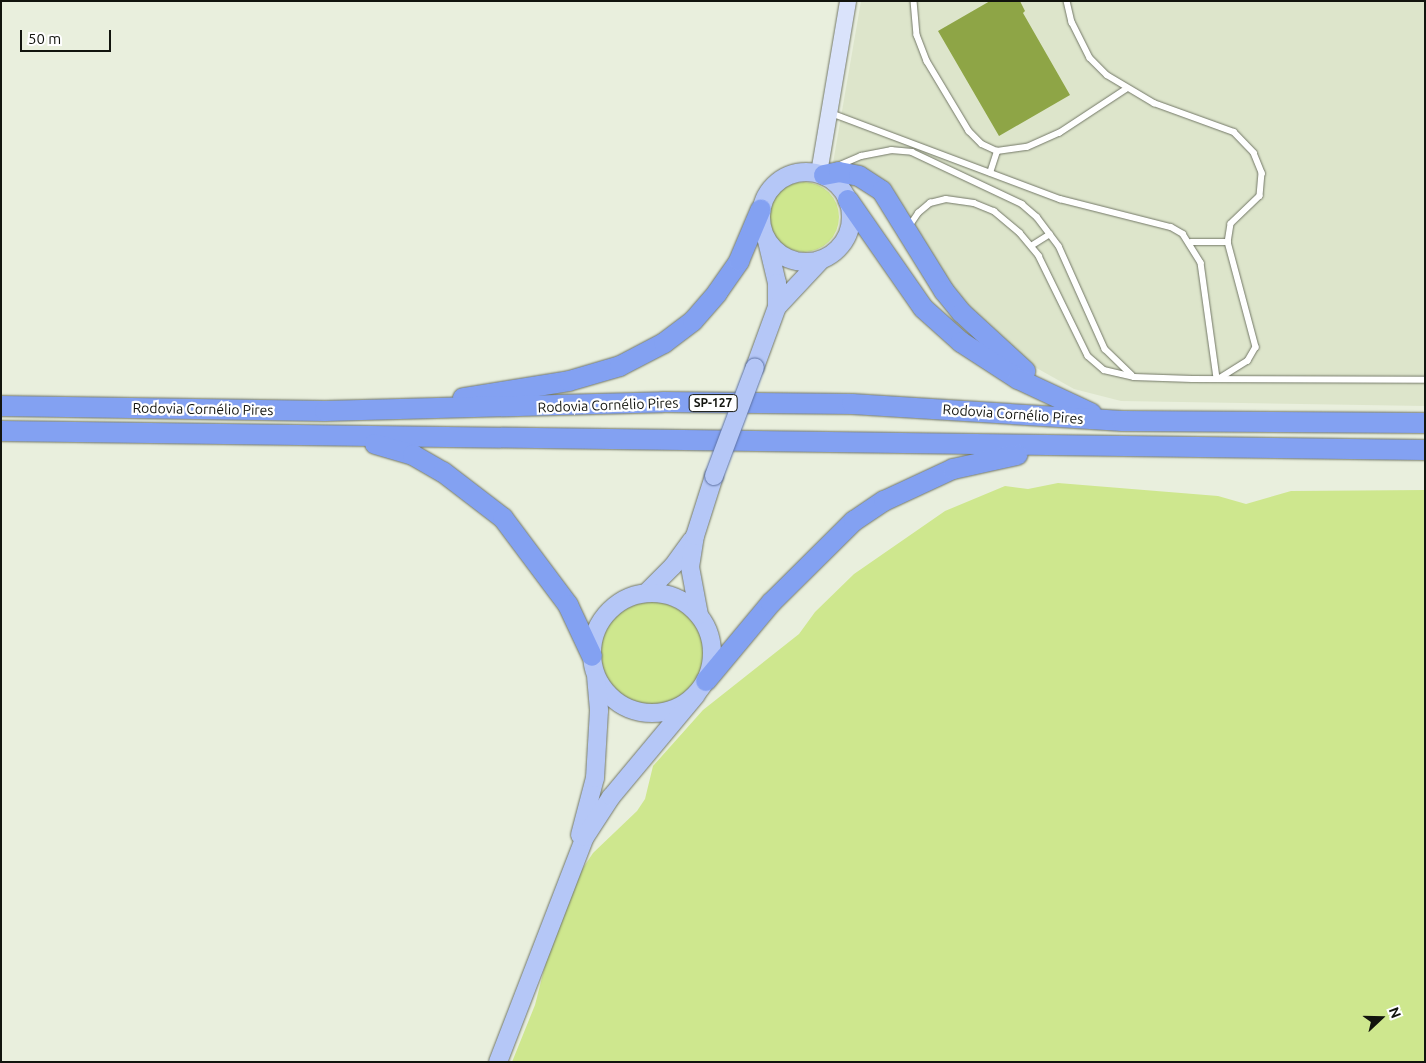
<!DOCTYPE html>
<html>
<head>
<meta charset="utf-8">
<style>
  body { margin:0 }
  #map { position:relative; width:1426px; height:1063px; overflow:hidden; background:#e9efdd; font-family:Ubuntu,sans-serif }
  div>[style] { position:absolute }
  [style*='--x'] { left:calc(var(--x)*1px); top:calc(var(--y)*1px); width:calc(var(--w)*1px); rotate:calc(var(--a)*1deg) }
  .built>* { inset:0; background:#dde5cb }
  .green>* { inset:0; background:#cee78e }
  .round { border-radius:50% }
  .water>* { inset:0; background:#8ea546 }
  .roads { filter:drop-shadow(0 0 1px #737867) drop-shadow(0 0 1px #737867) }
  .lane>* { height:5.5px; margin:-2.75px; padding:0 2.75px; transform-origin:2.75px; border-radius:2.75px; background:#fff }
  .secondary>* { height:16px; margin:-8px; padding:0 8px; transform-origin:8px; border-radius:8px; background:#dae3fb }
  .primary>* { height:18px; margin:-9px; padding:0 9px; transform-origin:9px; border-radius:9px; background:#b5c7f7 }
  .primary>.ring { margin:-9px; padding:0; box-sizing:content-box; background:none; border:18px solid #b5c7f7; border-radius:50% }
  .highway>* { height:20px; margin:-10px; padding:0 10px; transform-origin:10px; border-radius:10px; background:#83a1f2 }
  .bridges { filter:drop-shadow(0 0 1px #5b70a2) drop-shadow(0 0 1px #5b70a2) }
  .primary-bridge>* { height:18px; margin:-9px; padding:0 9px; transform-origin:9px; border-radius:9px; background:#b5c7f7 }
  span { translate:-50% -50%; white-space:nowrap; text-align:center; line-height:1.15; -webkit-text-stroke:4.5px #fff; paint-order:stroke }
  .shield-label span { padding:1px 4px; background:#fff; border:1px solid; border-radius:4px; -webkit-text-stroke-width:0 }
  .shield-label { font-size:12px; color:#12140e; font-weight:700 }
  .street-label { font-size:14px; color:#12140e }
  .frame { position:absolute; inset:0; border:2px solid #12140e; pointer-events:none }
  .north { position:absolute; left:1356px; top:993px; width:50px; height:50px; -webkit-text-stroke:4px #fff; paint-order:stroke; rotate:69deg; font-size:14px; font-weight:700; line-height:20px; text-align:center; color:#12140e }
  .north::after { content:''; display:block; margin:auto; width:18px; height:22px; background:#12140e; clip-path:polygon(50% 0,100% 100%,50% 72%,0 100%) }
  .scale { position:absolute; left:20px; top:30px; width:91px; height:22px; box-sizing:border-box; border:2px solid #12140e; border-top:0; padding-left:6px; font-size:15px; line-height:18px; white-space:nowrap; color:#12140e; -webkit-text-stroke:4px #fff; paint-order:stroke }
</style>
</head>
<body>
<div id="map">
  <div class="built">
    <i style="clip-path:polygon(861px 1px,1425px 1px,1425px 406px,1121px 401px,1074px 389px,1033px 366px,954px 293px,892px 187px,870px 173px,833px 163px)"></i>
  </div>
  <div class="green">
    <i class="round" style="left:769px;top:182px;width:70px;height:70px"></i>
    <i style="clip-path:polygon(1058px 483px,1218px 496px,1246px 504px,1291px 491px,1425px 490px,1425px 1062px,512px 1062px,535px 1005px,550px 946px,575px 880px,593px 853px,637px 811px,645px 799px,653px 766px,703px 710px,799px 634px,815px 612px,854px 574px,945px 511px,1005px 486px,1028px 489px)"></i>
    <i class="round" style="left:601px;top:602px;width:102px;height:102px"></i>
  </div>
  <div class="water">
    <i style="clip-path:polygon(990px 1px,1020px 1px,1025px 11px,1023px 13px,1070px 95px,999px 136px,938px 31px)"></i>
  </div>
  <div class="roads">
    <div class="lane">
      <i style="--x:914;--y:1;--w:34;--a:85"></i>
      <i style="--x:917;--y:35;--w:28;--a:69"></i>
      <i style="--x:927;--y:61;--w:82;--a:59"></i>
      <i style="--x:969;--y:131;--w:18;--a:45"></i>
      <i style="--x:982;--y:144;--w:17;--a:25"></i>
      <i style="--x:997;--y:151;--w:30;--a:-8"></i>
      <i style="--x:1027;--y:147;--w:35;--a:-24"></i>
      <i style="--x:1059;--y:133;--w:80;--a:-33.3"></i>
      <i style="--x:1067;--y:1;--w:22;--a:77"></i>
      <i style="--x:1072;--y:22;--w:40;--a:63.4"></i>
      <i style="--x:1090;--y:58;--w:24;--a:45"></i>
      <i style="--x:1107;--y:75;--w:55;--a:30.8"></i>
      <i style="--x:1154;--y:103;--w:85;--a:19.9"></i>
      <i style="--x:1234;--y:132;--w:29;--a:46"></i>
      <i style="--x:1254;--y:153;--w:22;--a:68"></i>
      <i style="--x:1262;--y:173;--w:23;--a:95"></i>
      <i style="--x:1260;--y:196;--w:40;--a:136"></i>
      <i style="--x:1231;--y:224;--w:18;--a:99"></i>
      <i style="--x:1228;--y:242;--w:109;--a:75.1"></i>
      <i style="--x:1256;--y:347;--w:16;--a:120"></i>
      <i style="--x:1248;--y:361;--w:32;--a:148"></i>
      <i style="--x:831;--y:113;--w:245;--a:20.6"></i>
      <i style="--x:1060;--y:199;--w:114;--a:14.2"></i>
      <i style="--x:1171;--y:227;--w:14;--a:30"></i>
      <i style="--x:1183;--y:234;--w:34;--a:58"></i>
      <i style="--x:1201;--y:263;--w:117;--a:82.1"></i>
      <i style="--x:840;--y:165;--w:23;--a:-23"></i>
      <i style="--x:861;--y:156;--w:31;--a:-11"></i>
      <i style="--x:891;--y:150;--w:21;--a:5"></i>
      <i style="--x:912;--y:152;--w:122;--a:25.3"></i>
      <i style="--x:1022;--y:204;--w:20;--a:41"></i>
      <i style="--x:1037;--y:217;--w:36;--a:53"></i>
      <i style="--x:1059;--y:246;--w:113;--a:65.9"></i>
      <i style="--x:1105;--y:349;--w:37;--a:44"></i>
      <i style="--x:990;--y:173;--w:23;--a:-72"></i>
      <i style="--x:908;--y:228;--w:18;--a:-56"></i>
      <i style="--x:918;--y:213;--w:16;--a:-40"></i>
      <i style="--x:930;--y:203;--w:16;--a:-14"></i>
      <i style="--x:946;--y:199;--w:28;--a:8"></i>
      <i style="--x:974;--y:203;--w:22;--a:22"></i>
      <i style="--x:994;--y:211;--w:34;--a:40"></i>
      <i style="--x:1020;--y:233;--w:30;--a:50"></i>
      <i style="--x:1039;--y:256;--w:111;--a:63.9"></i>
      <i style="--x:1088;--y:356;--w:21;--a:41"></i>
      <i style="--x:1104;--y:370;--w:31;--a:13"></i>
      <i style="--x:1134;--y:377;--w:58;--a:2"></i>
      <i style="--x:1192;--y:379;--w:233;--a:0.2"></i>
      <i style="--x:1191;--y:242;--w:37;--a:0"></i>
      <i style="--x:1031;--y:246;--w:22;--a:-32"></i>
    </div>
    <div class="secondary">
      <i style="--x:819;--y:173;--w:174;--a:-80.4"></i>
    </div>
    <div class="primary">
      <i class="ring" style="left:761px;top:172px;width:72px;height:72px"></i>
      <i style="--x:767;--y:241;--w:43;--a:76.6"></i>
      <i style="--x:777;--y:283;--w:24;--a:90"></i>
      <i style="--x:755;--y:367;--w:64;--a:-69.9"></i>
      <i style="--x:777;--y:307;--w:64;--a:-46.9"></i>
      <i style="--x:646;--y:593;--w:38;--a:-45"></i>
      <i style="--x:673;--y:566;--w:32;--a:-54"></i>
      <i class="ring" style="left:592px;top:593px;width:102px;height:102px"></i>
      <i style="--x:699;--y:615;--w:49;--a:-100.6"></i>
      <i style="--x:690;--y:567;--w:31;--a:-81"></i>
      <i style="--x:695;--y:536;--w:63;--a:-72.4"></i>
      <i style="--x:580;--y:835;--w:59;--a:-75.3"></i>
      <i style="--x:595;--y:778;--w:68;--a:-86.6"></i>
      <i style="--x:599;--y:710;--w:32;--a:-95"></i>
      <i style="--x:498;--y:1062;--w:241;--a:-68.9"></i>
      <i style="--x:585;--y:837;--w:48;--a:-57"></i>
      <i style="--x:611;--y:797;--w:133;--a:-50.2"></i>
    </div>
    <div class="highway">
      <i style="--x:824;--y:175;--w:15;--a:-11"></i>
      <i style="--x:839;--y:172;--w:20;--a:11"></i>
      <i style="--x:859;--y:176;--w:27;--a:33"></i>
      <i style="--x:882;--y:191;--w:118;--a:58.2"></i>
      <i style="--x:944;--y:291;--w:28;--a:51"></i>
      <i style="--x:962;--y:313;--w:86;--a:42.6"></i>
      <i style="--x:848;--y:200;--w:131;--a:55.2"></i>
      <i style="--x:923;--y:308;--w:51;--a:41.8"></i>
      <i style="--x:961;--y:342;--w:68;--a:33"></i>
      <i style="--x:1018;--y:379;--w:81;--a:25"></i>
      <i style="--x:463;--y:398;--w:107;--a:-9.1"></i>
      <i style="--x:569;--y:381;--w:53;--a:-16.4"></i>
      <i style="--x:620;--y:366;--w:50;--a:-27.6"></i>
      <i style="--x:664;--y:343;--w:36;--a:-37"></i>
      <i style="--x:693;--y:321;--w:37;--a:-49"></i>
      <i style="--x:717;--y:293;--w:39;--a:-55"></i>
      <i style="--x:739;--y:261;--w:56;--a:-67.1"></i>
      <i style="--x:1;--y:406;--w:324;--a:0.9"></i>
      <i style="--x:325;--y:411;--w:338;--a:-1.5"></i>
      <i style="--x:663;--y:402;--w:189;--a:0.6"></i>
      <i style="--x:852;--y:404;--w:271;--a:3.6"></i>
      <i style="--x:1122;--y:421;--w:303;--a:0.4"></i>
      <i style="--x:1;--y:431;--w:1424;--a:0.76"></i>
      <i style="--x:375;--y:444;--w:40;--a:16"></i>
      <i style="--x:413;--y:455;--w:34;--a:30"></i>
      <i style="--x:443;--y:472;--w:76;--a:37.5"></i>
      <i style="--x:503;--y:518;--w:109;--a:53.2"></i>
      <i style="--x:568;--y:605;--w:56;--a:64.8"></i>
      <i style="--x:706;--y:681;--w:102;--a:-50.2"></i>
      <i style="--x:771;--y:603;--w:117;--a:-44.7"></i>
      <i style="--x:854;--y:521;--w:36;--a:-34"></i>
      <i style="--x:884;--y:501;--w:76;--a:-24.9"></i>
      <i style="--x:953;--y:469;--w:66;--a:-12.3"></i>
    </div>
  </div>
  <div class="bridges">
    <div class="primary-bridge">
      <i style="--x:714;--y:476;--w:116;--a:-69.4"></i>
    </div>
  </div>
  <div class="shield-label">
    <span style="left:713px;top:403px">SP-127</span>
  </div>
  <div class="street-label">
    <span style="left:608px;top:405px;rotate:-2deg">Rodovia Cornélio Pires</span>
    <span style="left:203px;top:409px;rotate:1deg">Rodovia Cornélio Pires</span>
    <span style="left:1013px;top:414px;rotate:4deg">Rodovia Cornélio Pires</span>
  </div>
  <div class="frame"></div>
  <div class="north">N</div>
  <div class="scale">50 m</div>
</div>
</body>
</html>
